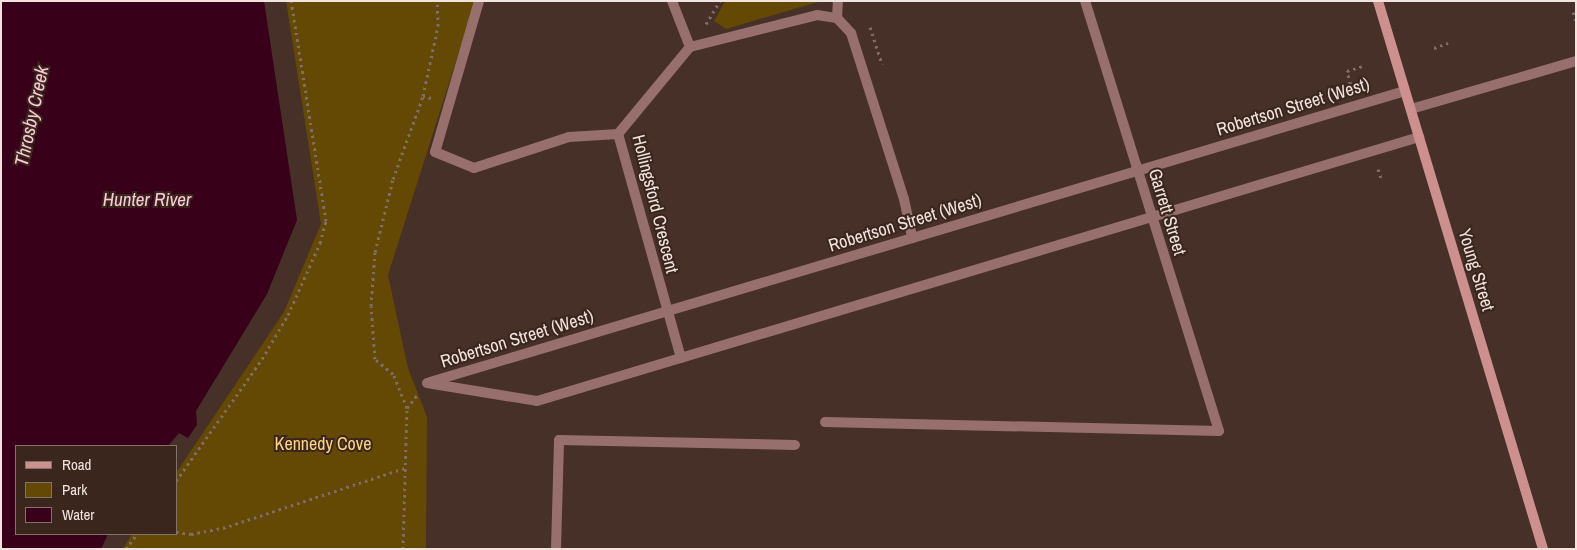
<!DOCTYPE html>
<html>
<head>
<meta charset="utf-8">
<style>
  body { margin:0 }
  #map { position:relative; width:1577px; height:550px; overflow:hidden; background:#463028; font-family:"Archivo Narrow",sans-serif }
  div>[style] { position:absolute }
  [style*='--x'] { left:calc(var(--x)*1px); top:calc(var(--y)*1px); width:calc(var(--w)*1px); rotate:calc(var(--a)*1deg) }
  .green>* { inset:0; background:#634904 }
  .water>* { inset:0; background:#380019 }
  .path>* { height:3px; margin-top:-1.5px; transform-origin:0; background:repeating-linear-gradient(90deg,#816d66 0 2.5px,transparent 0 6.5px) }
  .lane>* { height:10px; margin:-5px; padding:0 5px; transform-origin:5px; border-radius:5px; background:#97706e }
  .street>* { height:10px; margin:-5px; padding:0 5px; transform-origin:5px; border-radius:5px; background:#97706e }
  .secondary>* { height:10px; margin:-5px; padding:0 5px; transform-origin:5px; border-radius:5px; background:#cd908e }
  span { translate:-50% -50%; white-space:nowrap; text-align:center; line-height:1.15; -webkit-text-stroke:4px #3b261e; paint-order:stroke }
  .street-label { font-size:18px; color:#f1e3dd }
  .park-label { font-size:18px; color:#fed681 }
  .water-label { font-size:19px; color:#fbcbd8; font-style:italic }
  .frame { position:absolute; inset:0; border:2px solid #f1e3dd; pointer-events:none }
  .legend { position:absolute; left:15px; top:445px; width:162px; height:90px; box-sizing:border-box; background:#3b261e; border:1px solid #84726a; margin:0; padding:6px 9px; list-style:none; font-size:15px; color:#f1e3dd }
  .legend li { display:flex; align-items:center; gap:10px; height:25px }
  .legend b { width:25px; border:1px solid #84726a }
</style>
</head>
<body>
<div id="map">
  <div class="green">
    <i style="clip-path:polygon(286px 1px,475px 1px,388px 275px,408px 368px,427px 417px,426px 549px,123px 549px,132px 534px,176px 534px,176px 473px,284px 312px,321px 224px)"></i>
    <i style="clip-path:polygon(725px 1px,821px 1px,726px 29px,714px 21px)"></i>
  </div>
  <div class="water">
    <i style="clip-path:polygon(1px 1px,264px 1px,297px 220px,267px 294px,196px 411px,197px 425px,188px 438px,179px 433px,168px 446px,16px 446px,16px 534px,108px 534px,101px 549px,1px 549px)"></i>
  </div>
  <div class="path">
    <i style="--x:1573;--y:12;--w:10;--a:73"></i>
    <i style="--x:706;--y:24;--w:27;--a:-59"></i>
    <i style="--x:870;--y:27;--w:39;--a:72"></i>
    <i style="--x:1434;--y:48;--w:15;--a:-20"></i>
    <i style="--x:1352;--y:90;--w:20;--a:-105"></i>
    <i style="--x:1347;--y:71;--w:16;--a:-18"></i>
    <i style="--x:431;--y:98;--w:8;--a:-166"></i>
    <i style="--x:423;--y:96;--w:72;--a:-77.9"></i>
    <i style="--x:438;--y:26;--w:25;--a:-92"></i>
    <i style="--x:1378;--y:169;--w:9;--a:72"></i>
    <i style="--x:407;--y:408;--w:37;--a:-112"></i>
    <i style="--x:393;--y:374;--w:23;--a:-140"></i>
    <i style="--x:375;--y:359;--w:53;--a:-94.3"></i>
    <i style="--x:371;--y:306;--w:54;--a:-85.8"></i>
    <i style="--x:375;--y:252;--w:75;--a:-76.1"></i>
    <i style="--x:393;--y:179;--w:88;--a:-70.1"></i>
    <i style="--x:176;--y:481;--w:149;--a:-54.8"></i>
    <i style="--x:262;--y:359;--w:51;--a:-59.4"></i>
    <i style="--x:288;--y:315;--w:79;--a:-66"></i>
    <i style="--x:320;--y:243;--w:23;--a:-75"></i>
    <i style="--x:326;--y:221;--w:223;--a:-99"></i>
    <i style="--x:176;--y:532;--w:15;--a:8"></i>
    <i style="--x:191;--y:534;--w:33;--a:-11"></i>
    <i style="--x:223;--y:528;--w:194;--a:-18.3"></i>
    <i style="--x:126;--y:549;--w:19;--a:-54"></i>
    <i style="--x:403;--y:549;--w:141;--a:-88.4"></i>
    <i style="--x:407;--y:408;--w:16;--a:-52"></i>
  </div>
  <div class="lane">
    <i style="--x:556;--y:549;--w:109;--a:-88.4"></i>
    <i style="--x:559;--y:440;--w:236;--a:1.2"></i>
  </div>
  <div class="street">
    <i style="--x:479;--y:1;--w:157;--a:106.2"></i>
    <i style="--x:435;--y:152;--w:42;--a:22.3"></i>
    <i style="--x:474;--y:168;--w:100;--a:-18.1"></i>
    <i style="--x:569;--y:137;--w:49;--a:-3.5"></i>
    <i style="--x:672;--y:1;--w:49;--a:68.6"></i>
    <i style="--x:837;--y:18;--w:17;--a:-87"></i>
    <i style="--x:1411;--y:109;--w:172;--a:-16.2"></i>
    <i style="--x:681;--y:358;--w:233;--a:-105.7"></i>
    <i style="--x:618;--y:134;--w:113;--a:-50.4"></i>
    <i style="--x:690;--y:47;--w:131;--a:-14.1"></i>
    <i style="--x:817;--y:15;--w:20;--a:9"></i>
    <i style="--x:837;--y:18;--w:21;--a:47"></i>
    <i style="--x:851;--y:33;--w:174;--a:72.3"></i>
    <i style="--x:904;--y:199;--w:40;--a:78"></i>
    <i style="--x:430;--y:382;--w:1017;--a:-16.62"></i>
    <i style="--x:427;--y:383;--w:111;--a:9.3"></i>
    <i style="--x:537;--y:401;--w:921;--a:-16.66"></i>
    <i style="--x:825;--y:422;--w:394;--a:1.3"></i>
    <i style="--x:1219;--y:431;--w:450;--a:-107.3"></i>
  </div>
  <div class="secondary">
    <i style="--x:1378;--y:1;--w:572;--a:73.24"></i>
  </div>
  <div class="street-label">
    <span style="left:1293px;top:107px;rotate:-17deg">Robertson Street (West)</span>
    <span style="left:655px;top:204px;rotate:76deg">Hollingsford Crescent</span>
    <span style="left:1167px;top:212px;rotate:73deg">Garrett Street</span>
    <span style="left:905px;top:223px;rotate:-17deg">Robertson Street (West)</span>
    <span style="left:1476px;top:270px;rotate:73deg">Young Street</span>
    <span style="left:517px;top:339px;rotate:-17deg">Robertson Street (West)</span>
  </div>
  <div class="park-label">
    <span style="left:323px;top:444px">Kennedy Cove</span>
  </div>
  <div class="water-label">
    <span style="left:32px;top:116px;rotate:-78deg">Throsby Creek</span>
    <span style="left:147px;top:200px">Hunter River</span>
  </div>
  <div class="frame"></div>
  <ul class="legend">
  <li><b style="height:6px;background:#cd908e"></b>Road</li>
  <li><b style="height:14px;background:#634904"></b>Park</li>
  <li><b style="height:14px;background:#380019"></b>Water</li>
  </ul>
</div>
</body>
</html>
